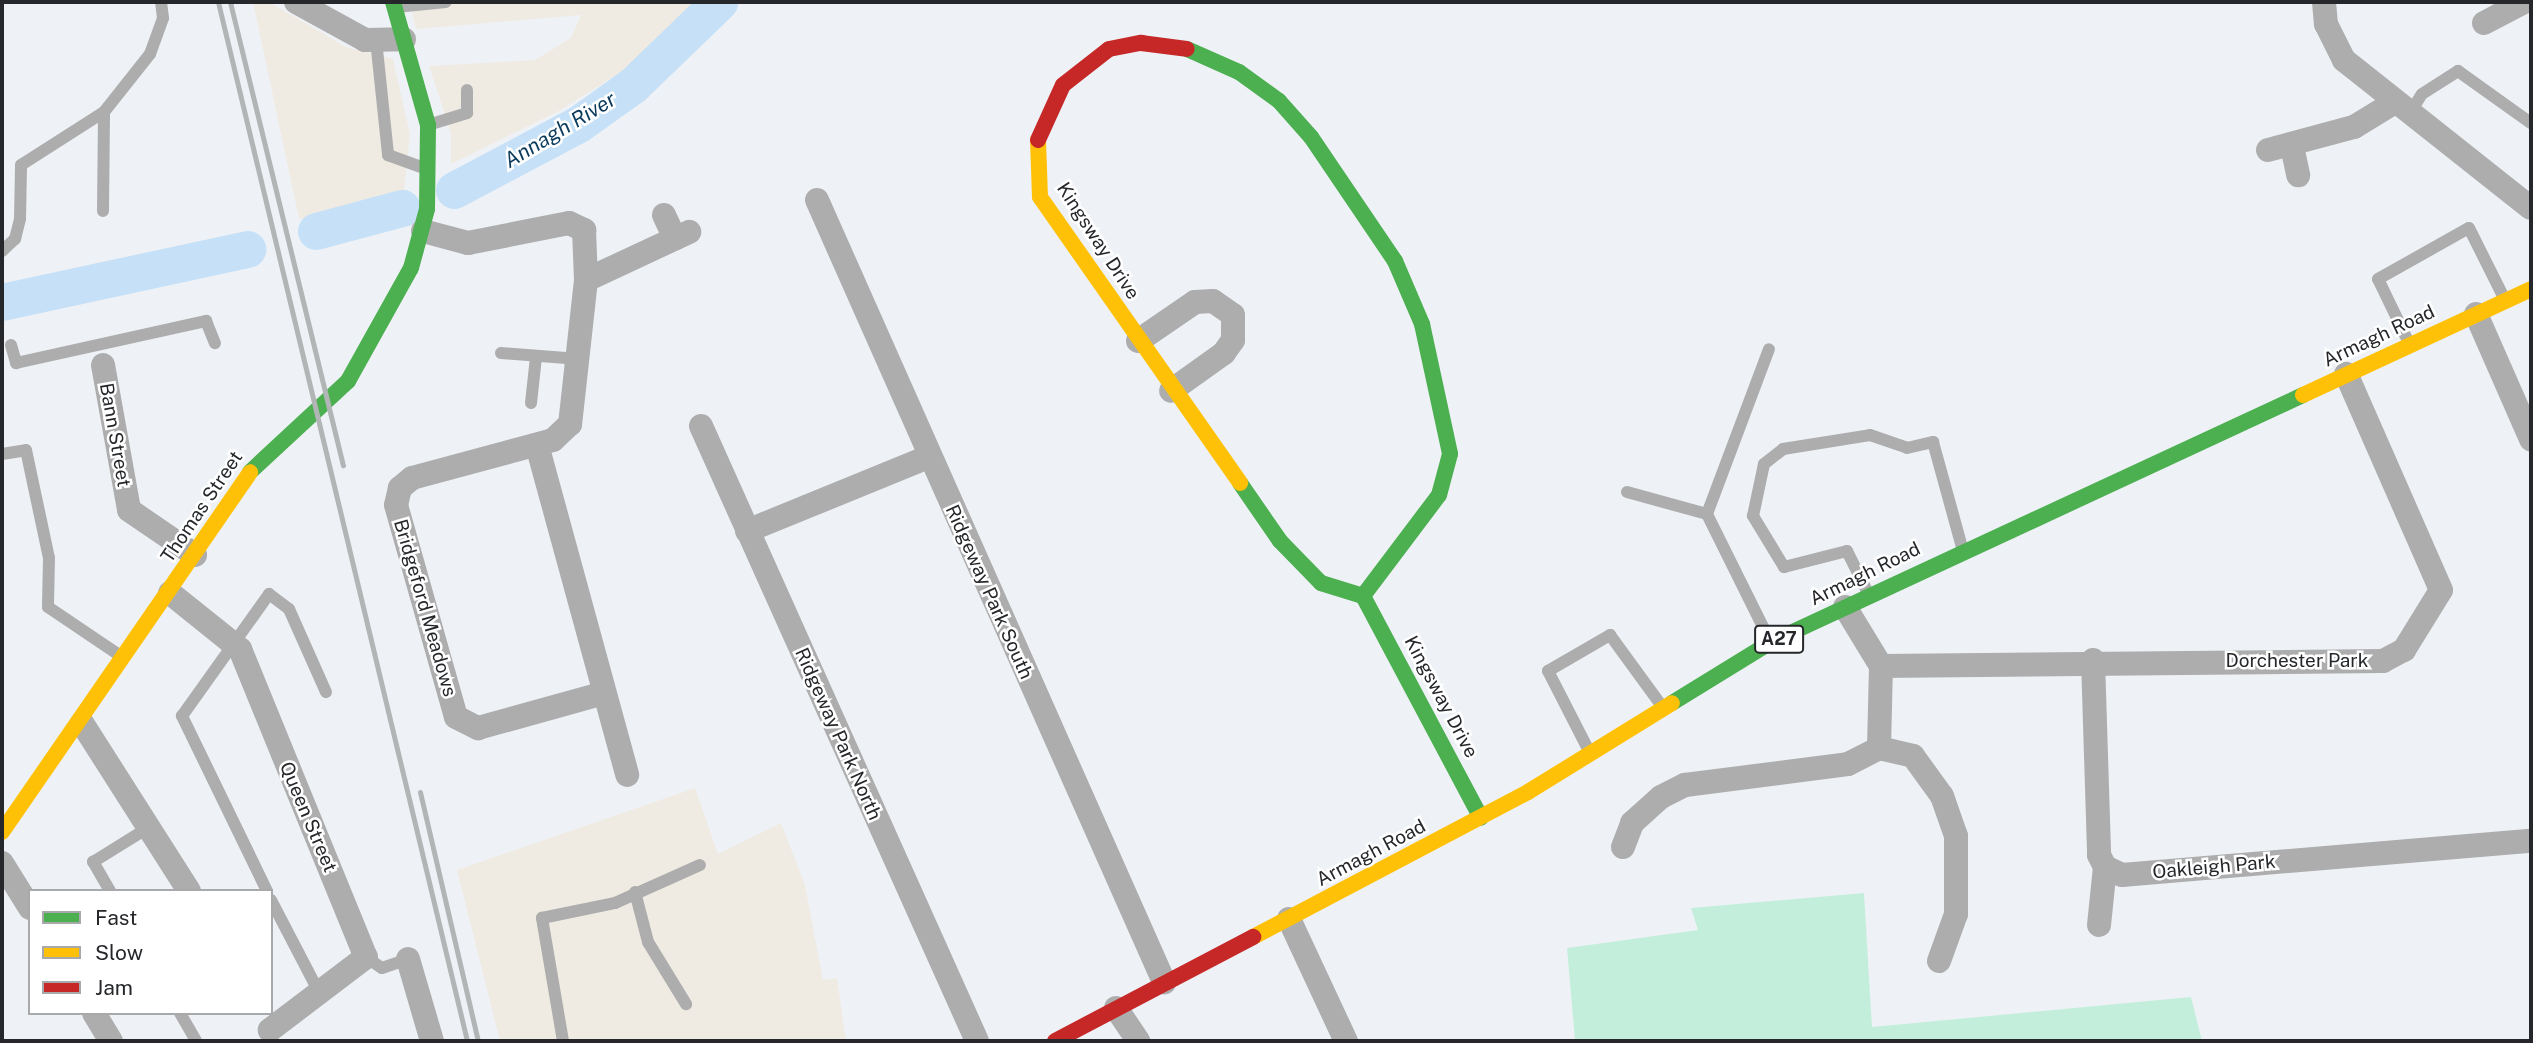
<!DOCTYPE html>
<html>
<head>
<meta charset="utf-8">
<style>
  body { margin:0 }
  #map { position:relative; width:2533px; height:1043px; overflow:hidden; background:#eef2f6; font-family:"Public Sans",sans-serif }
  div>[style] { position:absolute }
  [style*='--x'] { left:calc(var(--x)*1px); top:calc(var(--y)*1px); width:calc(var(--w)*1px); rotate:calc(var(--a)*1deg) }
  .commercial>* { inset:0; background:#f0ebe2 }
  .green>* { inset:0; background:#c4eedc }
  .river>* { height:37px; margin:-18.5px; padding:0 18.5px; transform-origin:18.5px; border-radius:18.5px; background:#c5e0f7 }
  .lane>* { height:12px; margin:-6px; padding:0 6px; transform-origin:6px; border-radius:6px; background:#adadae }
  .street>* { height:24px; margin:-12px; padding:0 12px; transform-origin:12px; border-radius:12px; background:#adadae }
  .fast>* { height:16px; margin:-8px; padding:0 8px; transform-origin:8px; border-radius:8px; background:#4caf50 }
  .slow>* { height:16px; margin:-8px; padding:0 8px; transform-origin:8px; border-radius:8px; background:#ffc107 }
  .jam>* { height:16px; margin:-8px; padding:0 8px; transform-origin:8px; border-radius:8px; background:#c62828 }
  .rail>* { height:5px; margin:-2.5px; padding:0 2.5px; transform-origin:2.5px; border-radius:2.5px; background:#b2b5b6 }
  span { translate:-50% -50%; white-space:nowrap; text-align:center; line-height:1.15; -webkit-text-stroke:5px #fff; paint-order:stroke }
  .shield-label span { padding:2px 5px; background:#fff; border:2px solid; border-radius:5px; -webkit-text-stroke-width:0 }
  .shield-label { font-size:18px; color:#25272a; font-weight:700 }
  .street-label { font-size:19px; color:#25272a }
  .water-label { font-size:21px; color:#0b3b5c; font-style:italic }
  .frame { position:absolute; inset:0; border:4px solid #25272a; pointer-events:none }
  .legend { position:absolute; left:28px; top:889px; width:245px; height:126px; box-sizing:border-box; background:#fff; border:2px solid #a8a9aa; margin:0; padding:9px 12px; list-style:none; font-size:21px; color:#25272a }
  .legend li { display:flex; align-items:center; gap:14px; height:35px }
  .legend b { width:35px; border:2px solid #a8a9aa }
</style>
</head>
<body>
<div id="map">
  <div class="commercial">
    <i style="clip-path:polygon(253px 2px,269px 2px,346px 47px,393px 59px,410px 134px,403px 200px,299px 219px)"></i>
    <i style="clip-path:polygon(410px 2px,702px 2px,635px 63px,559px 111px,451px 164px,451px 133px,429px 66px,535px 60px,571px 38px,581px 15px,416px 29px)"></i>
    <i style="clip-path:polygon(695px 788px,718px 854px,781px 823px,805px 885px,823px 980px,837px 978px,846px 1041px,500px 1041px,457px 870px)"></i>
  </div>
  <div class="green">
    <i style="clip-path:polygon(1864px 893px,1872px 1027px,2191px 997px,2202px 1041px,1575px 1041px,1567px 948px,1698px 930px,1691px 908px)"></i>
  </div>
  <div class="river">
    <i style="--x:454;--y:190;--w:139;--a:-27.9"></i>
    <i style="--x:577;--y:125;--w:69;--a:-35.5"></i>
    <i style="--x:633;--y:85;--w:120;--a:-44"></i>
    <i style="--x:316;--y:231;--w:89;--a:-15"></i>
    <i style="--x:2;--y:302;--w:251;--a:-12.2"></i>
  </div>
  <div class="lane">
    <i style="--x:396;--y:7;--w:50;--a:-5.7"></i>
    <i style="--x:376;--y:40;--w:116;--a:84"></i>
    <i style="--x:388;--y:155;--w:38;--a:20"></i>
    <i style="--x:2410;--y:113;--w:22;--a:-58"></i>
    <i style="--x:2422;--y:94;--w:43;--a:-32.6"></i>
    <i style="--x:2458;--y:71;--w:90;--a:35.5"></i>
    <i style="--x:428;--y:125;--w:41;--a:-17.1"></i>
    <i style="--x:467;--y:113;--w:23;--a:-90"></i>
    <i style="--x:103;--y:211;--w:99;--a:-89.4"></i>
    <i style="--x:104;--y:112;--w:74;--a:-51.6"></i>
    <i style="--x:150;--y:54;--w:38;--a:-70"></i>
    <i style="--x:163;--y:18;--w:16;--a:-97"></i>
    <i style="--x:2;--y:251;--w:18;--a:-43"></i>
    <i style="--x:15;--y:239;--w:21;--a:-76"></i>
    <i style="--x:20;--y:219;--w:54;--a:-88.9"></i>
    <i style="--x:21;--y:165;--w:98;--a:-32.6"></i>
    <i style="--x:2409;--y:343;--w:71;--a:-115.8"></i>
    <i style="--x:2378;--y:279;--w:104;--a:-29.3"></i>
    <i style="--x:2469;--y:228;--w:76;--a:63.4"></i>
    <i style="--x:11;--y:345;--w:19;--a:74"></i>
    <i style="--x:16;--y:363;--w:195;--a:-12.5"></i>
    <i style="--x:206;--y:321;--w:24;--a:68"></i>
    <i style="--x:501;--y:353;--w:78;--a:4.4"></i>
    <i style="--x:531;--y:403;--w:46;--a:-83.8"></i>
    <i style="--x:2;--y:454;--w:24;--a:-9"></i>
    <i style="--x:26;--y:450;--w:110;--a:78"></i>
    <i style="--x:49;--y:558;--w:49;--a:91.2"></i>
    <i style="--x:48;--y:607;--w:89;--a:34"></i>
    <i style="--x:1627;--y:492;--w:83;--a:15.4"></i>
    <i style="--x:1868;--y:593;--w:47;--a:-116.6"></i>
    <i style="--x:1847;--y:551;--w:65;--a:165.7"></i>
    <i style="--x:1784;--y:567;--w:60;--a:-121.3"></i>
    <i style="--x:1753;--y:516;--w:53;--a:-78.1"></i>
    <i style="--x:1764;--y:464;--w:24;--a:-38"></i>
    <i style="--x:1783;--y:449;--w:88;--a:-9.1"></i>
    <i style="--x:1870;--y:435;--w:39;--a:19"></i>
    <i style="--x:1907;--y:448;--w:27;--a:-13"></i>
    <i style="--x:1933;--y:442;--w:109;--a:74.6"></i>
    <i style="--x:1769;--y:639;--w:140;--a:-116.4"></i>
    <i style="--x:1707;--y:514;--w:176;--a:-69.4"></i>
    <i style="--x:1589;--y:751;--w:90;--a:-117.1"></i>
    <i style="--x:1548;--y:671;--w:72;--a:-30.1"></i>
    <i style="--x:1610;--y:635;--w:87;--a:53.9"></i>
    <i style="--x:110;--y:891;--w:34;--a:-120"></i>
    <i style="--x:93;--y:862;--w:68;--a:-31.8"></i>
    <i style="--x:267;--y:891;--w:195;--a:-115.9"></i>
    <i style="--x:182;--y:716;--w:150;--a:-54.5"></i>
    <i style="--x:269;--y:594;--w:25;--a:37"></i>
    <i style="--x:289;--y:609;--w:91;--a:66"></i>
    <i style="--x:635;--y:892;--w:52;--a:75.4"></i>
    <i style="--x:648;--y:942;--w:73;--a:58.5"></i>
    <i style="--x:271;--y:900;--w:106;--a:62.5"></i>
    <i style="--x:366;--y:957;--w:19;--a:35"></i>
    <i style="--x:382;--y:968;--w:28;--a:-19"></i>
    <i style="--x:180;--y:1013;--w:32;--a:60"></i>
    <i style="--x:563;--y:1041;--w:125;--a:-99.7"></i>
    <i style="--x:542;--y:918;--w:75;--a:-11.6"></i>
    <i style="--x:615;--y:903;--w:93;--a:-24.1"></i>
  </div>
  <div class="street">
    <i style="--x:296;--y:2;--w:79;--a:28.8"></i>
    <i style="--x:365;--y:40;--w:39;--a:-1"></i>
    <i style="--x:2324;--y:2;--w:22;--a:85"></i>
    <i style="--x:2326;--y:24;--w:40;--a:63.4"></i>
    <i style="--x:2344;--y:60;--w:238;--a:38.4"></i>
    <i style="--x:2484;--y:23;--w:45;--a:-27.7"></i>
    <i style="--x:2292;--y:146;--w:30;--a:78"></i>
    <i style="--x:2268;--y:150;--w:89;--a:-15"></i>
    <i style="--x:2354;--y:127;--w:48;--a:-31.4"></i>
    <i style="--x:817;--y:200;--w:856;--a:66.07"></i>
    <i style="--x:664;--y:215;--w:26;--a:65"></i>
    <i style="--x:423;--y:231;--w:47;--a:14.9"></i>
    <i style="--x:468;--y:243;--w:103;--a:-11.2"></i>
    <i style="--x:569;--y:223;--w:17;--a:25"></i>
    <i style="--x:584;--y:230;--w:50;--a:87.7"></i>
    <i style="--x:586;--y:280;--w:145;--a:96.3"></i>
    <i style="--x:570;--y:424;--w:23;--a:137"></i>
    <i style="--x:553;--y:440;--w:146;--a:164.9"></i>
    <i style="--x:412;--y:478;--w:16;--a:140"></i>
    <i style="--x:400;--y:488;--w:17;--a:103"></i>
    <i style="--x:396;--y:505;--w:220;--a:74.2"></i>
    <i style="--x:456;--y:717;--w:25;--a:27"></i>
    <i style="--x:478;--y:728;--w:131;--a:-15.5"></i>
    <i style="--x:586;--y:280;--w:114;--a:-25"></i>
    <i style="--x:2476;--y:314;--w:137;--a:66.3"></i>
    <i style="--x:1138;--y:341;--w:69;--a:-34.4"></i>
    <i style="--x:1195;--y:302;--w:18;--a:-3"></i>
    <i style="--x:1213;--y:301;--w:24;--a:35"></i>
    <i style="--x:1233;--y:315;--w:25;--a:90"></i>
    <i style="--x:1233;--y:340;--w:16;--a:125"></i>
    <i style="--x:1224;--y:353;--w:65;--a:144.4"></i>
    <i style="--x:103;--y:365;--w:147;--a:79.8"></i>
    <i style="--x:129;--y:510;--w:80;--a:34.3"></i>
    <i style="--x:701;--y:426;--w:674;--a:65.83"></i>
    <i style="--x:537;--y:445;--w:342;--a:74.7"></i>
    <i style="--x:747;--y:531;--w:196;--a:-22.2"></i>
    <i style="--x:170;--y:593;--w:90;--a:38.7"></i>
    <i style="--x:240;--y:649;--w:333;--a:67.8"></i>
    <i style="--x:366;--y:957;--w:121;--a:142.8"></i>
    <i style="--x:1845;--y:607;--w:69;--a:58.6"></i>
    <i style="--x:1881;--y:666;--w:502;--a:-0.57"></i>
    <i style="--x:2383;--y:661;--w:24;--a:-28"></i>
    <i style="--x:2404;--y:650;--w:70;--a:-58.3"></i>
    <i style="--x:2441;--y:590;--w:236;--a:-113.7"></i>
    <i style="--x:2093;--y:660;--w:195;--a:88.2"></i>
    <i style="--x:2099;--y:855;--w:13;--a:63"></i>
    <i style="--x:2105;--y:867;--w:19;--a:25"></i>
    <i style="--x:2122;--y:875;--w:410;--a:-4.8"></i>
    <i style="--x:82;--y:723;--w:199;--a:57.5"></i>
    <i style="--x:1879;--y:748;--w:35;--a:13"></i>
    <i style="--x:1913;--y:756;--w:49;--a:54.1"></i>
    <i style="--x:1942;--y:796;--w:42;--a:70.7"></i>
    <i style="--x:1956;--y:836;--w:78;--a:90"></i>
    <i style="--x:1956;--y:914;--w:50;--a:109.9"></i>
    <i style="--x:1623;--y:847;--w:26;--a:-69"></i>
    <i style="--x:1632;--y:823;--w:39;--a:-42"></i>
    <i style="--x:1661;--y:797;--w:27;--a:-27"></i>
    <i style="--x:1685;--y:785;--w:164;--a:-7.3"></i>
    <i style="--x:1848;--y:764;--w:35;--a:-27"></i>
    <i style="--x:1879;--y:748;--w:82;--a:-88.6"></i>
    <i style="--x:2;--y:863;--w:53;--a:58.1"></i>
    <i style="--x:1289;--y:919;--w:135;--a:65"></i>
    <i style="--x:2099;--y:925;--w:58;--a:-84.1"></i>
    <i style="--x:408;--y:959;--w:85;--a:73.7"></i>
    <i style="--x:1116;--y:1008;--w:40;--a:56"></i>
    <i style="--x:94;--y:1013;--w:33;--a:59"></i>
  </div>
  <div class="fast">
    <i style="--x:1187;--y:49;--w:57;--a:23.9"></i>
    <i style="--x:1239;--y:72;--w:49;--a:35.9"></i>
    <i style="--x:1279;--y:101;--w:48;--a:48.4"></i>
    <i style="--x:1311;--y:137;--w:150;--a:55.9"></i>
    <i style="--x:1395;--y:261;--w:69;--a:66.8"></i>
    <i style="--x:1422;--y:324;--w:133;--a:77.8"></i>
    <i style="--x:1450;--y:454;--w:42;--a:105"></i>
    <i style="--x:1439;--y:495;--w:126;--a:127"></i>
    <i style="--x:250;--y:472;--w:134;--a:-42.9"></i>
    <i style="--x:348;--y:381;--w:129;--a:-60.9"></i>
    <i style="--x:411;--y:268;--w:61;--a:-74.8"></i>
    <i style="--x:427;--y:209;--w:84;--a:-89.3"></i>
    <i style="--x:428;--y:125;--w:128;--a:-105.9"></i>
    <i style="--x:1240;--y:483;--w:70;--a:55.4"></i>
    <i style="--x:1280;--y:541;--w:59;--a:45.7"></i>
    <i style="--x:1321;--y:583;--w:44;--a:17.2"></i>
    <i style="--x:1363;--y:596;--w:251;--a:62"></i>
    <i style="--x:1672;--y:703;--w:116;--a:-31.6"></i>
    <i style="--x:1771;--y:642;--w:587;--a:-24.9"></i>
  </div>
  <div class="slow">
    <i style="--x:1038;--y:140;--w:57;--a:88"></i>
    <i style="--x:1040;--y:197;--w:349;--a:55"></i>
    <i style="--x:2303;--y:395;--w:251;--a:-24.9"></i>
    <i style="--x:2;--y:832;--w:437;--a:-55.4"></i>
    <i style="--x:1253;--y:937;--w:311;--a:-27.8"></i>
    <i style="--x:1528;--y:792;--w:169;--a:-31.7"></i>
  </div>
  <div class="jam">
    <i style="--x:1038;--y:140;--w:60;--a:-65.6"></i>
    <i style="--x:1063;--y:85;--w:58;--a:-38"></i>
    <i style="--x:1109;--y:49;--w:33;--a:-11"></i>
    <i style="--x:1141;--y:43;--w:46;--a:7.4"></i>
    <i style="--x:1055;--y:1041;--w:224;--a:-27.7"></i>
  </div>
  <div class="rail">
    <i style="--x:218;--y:2;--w:1068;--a:76.52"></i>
    <i style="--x:230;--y:2;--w:477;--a:76.3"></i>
    <i style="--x:420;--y:792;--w:256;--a:76.9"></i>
  </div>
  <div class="shield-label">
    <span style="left:1779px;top:639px">A27</span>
  </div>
  <div class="street-label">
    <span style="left:1098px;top:241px;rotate:57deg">Kingsway Drive</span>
    <span style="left:2379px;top:336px;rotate:-25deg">Armagh Road</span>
    <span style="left:115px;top:435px;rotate:80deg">Bann Street</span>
    <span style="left:202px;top:507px;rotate:-56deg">Thomas Street</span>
    <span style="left:1865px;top:574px;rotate:-26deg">Armagh Road</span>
    <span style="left:989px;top:592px;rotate:66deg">Ridgeway Park South</span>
    <span style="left:425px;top:608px;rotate:74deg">Bridgeford Meadows</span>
    <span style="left:2297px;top:661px">Dorchester Park</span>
    <span style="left:1441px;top:697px;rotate:62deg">Kingsway Drive</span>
    <span style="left:838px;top:734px;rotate:66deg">Ridgeway Park North</span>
    <span style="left:308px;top:817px;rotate:67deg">Queen Street</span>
    <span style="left:1371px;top:853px;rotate:-28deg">Armagh Road</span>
    <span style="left:2214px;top:867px;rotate:-5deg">Oakleigh Park</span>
  </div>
  <div class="water-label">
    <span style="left:560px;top:130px;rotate:-31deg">Annagh River</span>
  </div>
  <div class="frame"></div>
  <ul class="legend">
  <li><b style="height:9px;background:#4caf50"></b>Fast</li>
  <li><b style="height:9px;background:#ffc107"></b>Slow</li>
  <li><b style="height:9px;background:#c62828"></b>Jam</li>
  </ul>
</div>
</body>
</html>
